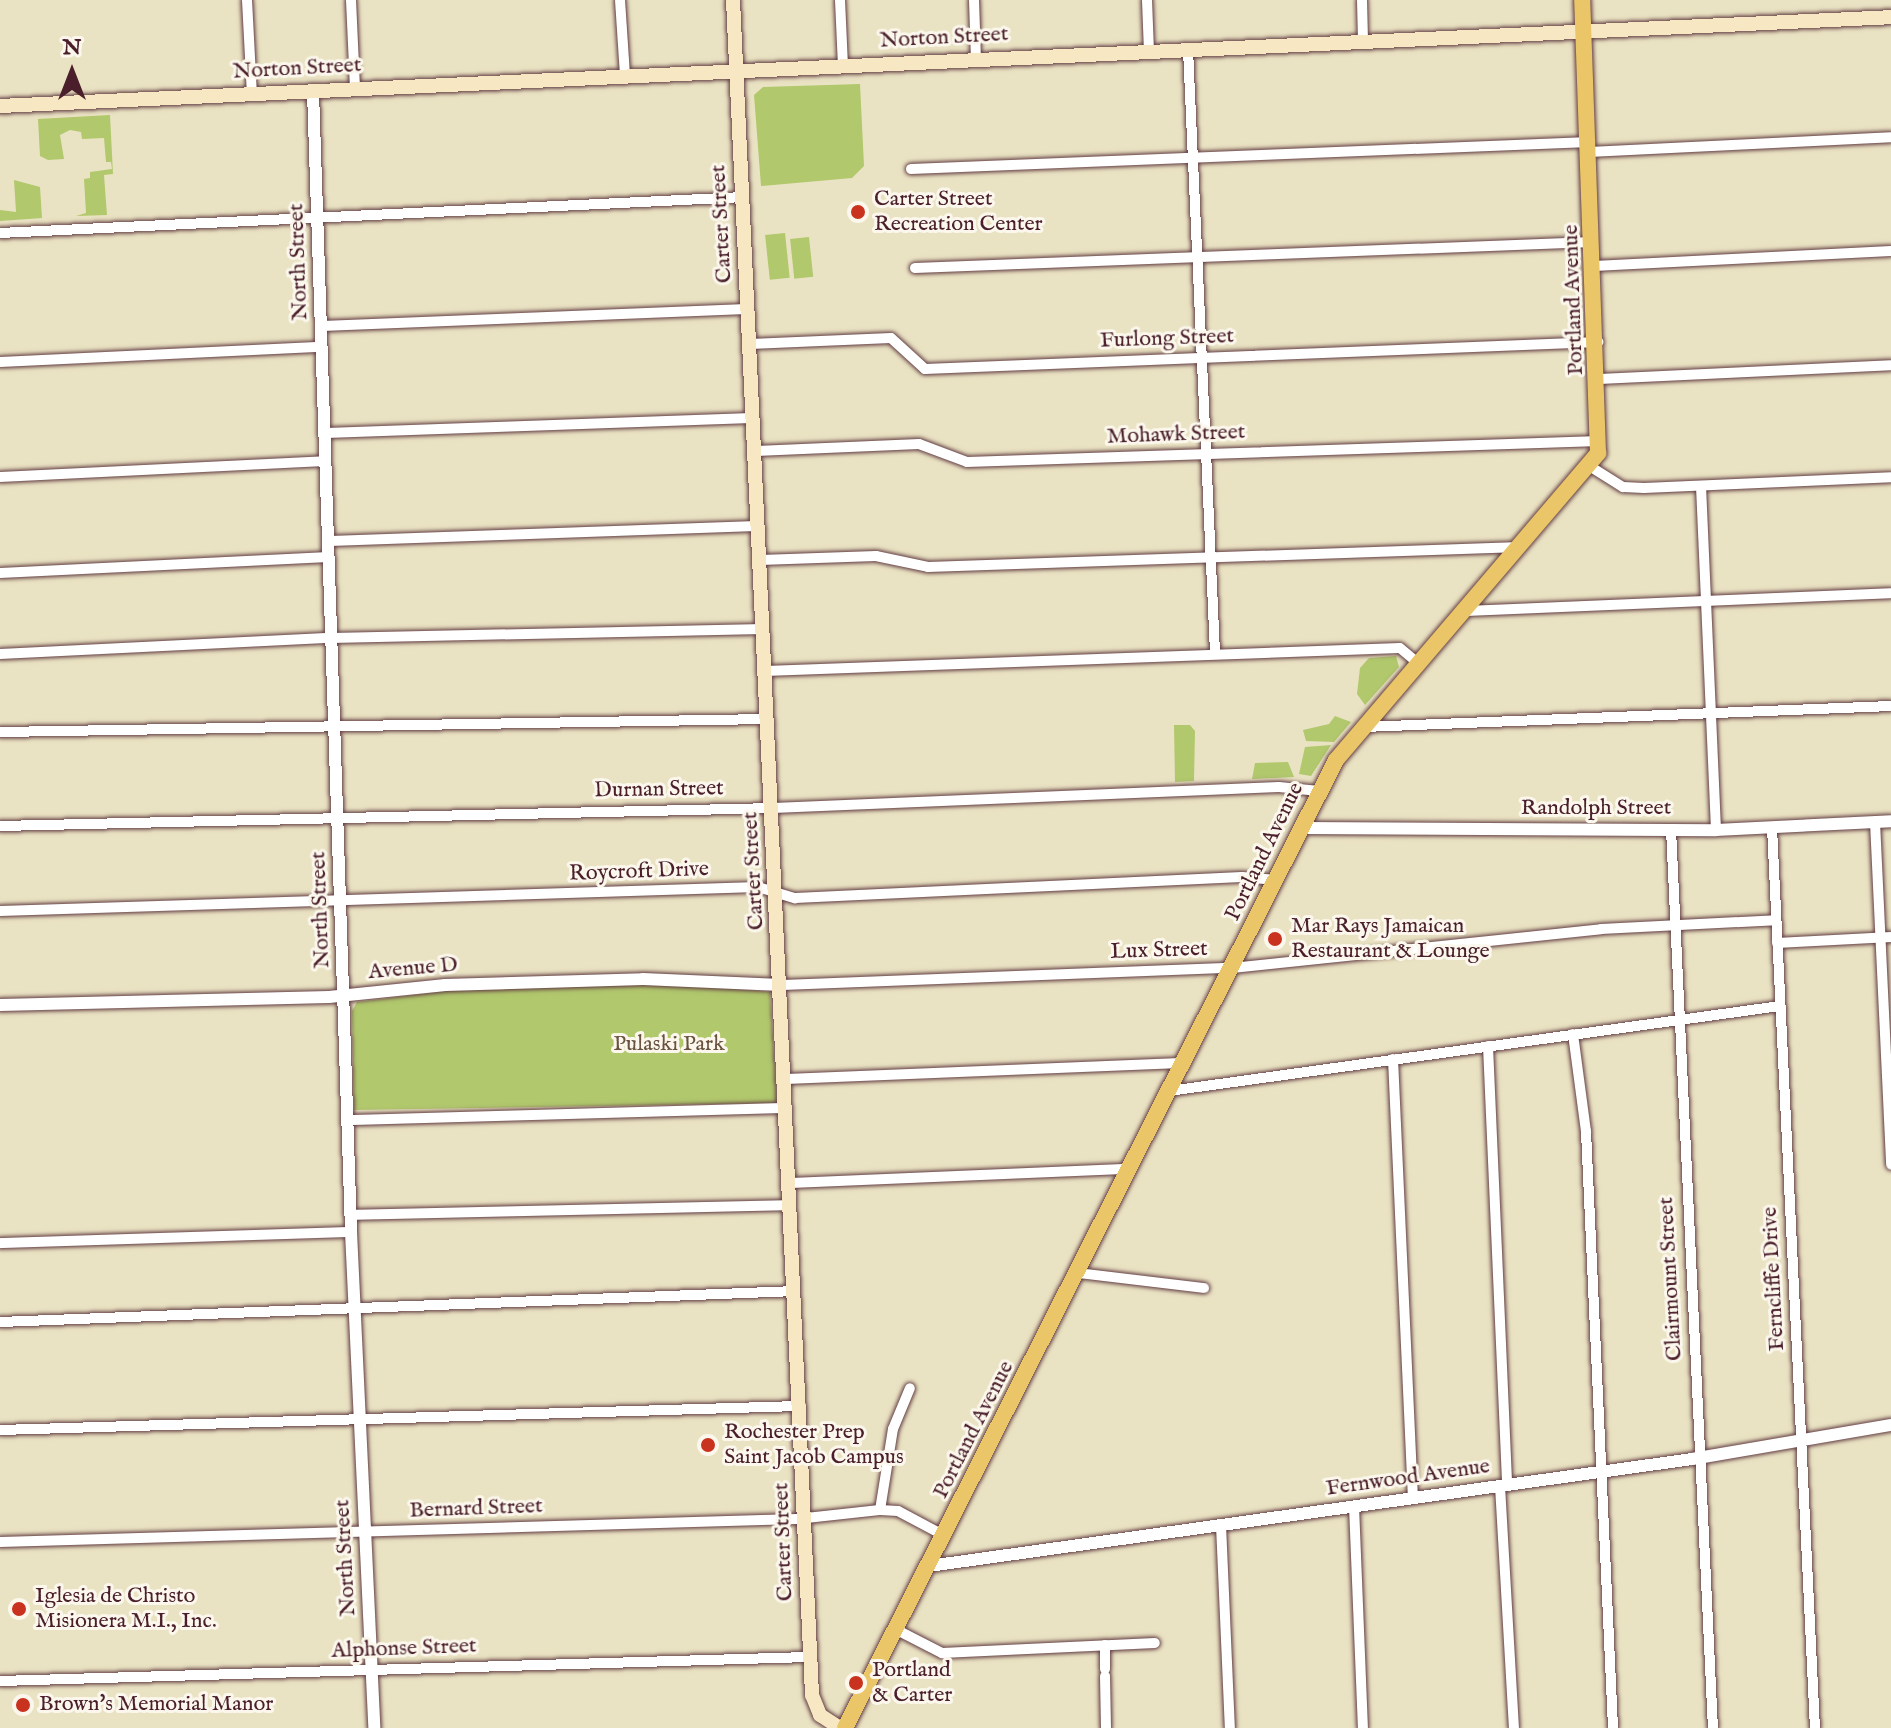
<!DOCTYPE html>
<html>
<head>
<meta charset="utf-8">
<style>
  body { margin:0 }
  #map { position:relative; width:1891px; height:1728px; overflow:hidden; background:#eae3c3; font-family:"IM FELL English",serif }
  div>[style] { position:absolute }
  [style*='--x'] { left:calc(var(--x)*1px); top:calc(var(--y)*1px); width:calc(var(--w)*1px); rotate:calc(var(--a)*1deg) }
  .green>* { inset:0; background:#b1c86d; transform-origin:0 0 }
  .roads { filter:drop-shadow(0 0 2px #623c42) drop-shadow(0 0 2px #623c42) }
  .minor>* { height:10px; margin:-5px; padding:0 5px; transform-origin:5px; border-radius:5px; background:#fff }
  .tertiary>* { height:12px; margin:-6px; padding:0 6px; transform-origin:6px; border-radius:6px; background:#fff }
  .secondary>* { height:14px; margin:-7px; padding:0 7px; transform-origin:7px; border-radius:7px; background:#f7e8c3 }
  .primary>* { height:16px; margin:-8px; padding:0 8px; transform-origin:8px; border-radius:8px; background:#eac669 }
  .dots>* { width:22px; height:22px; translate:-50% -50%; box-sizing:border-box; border:4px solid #fbf7ec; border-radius:50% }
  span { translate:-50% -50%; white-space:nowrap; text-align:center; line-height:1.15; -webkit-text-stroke:6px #fbf7ec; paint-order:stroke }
  .street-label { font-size:22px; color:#4a1f2b }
  .poi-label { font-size:22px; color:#4a1f2b }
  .left { translate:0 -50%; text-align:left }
  .park-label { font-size:22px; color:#69523f }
  .north { position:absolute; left:32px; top:32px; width:80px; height:80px; -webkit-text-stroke:6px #fbf7ec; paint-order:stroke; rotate:0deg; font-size:22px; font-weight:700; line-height:32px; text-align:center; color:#4a1f2b }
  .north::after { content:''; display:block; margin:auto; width:28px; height:36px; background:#4a1f2b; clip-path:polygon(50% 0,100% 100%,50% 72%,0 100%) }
</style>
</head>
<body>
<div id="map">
  <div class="green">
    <i style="clip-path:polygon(860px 84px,864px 166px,852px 178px,761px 186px,754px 95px,763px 87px)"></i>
    <i style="clip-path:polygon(110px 115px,113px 174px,104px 175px,107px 215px,76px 216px,86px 213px,84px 179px,90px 178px,90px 172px,112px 169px,111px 162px,106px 162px,104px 138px,82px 139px,81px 132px,70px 130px,60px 135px,64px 159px,48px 160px,40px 156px,38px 119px)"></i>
    <i style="clip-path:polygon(14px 180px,40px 187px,42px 218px,0 221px,0 210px,16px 212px)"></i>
    <i style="left:785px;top:233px;width:45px;height:20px;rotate:84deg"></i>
    <i style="left:809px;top:237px;width:40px;height:19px;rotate:84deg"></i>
    <i style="clip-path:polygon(1396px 656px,1399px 667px,1365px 705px,1357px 694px,1360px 668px,1369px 658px)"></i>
    <i style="clip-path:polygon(1335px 716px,1351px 722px,1334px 742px,1306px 741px,1303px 730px,1329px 724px)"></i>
    <i style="clip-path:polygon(1174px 725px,1190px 725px,1195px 731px,1194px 781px,1175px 782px)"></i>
    <i style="clip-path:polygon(1331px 745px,1311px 776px,1299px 774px,1305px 747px)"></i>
    <i style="clip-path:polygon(1288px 762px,1294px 777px,1252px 779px,1255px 763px)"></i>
    <i style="clip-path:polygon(680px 983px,770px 992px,777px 1103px,354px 1110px,352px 1011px,357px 1002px,446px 991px)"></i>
  </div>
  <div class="roads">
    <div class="minor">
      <i style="--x:247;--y:0;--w:94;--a:87"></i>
      <i style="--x:351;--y:0;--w:88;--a:87.4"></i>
      <i style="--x:620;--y:0;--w:76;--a:86.2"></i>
      <i style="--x:840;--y:0;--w:65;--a:87.4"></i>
      <i style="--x:974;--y:0;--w:59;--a:88.1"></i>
      <i style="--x:1147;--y:0;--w:51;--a:87.8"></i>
      <i style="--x:1362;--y:0;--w:40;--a:88.6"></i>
      <i style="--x:1188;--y:49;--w:606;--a:87.44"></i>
      <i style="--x:1589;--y:152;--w:302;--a:-2.8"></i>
      <i style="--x:911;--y:169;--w:679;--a:-2.28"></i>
      <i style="--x:0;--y:233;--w:745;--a:-2.77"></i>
      <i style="--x:1594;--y:266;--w:297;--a:-2.9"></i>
      <i style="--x:915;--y:268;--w:678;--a:-2.2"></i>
      <i style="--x:321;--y:326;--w:427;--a:-2.3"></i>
      <i style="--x:750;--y:344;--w:141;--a:-2.4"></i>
      <i style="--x:891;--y:338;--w:46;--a:42.4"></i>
      <i style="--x:925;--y:369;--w:674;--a:-2.3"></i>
      <i style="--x:0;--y:362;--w:322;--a:-2.7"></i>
      <i style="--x:1599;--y:379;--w:292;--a:-2.7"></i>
      <i style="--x:324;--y:433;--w:430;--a:-2"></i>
      <i style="--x:756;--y:451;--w:163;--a:-2.5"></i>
      <i style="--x:919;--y:444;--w:51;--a:20.6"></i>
      <i style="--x:967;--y:462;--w:633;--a:-1.9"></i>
      <i style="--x:1591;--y:467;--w:38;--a:32"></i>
      <i style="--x:1623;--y:487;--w:21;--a:3"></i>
      <i style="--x:1644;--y:488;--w:247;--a:-2.5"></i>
      <i style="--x:0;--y:477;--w:325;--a:-2.8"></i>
      <i style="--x:1701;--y:486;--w:344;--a:87.5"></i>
      <i style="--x:328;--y:541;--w:431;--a:-2"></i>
      <i style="--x:760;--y:560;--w:116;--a:-2"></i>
      <i style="--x:876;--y:556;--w:53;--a:11.9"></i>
      <i style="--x:928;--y:567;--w:593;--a:-1.93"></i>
      <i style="--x:0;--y:573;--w:329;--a:-2.8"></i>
      <i style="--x:1465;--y:611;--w:426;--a:-2.4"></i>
      <i style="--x:0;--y:654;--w:331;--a:-2.8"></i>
      <i style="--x:331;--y:638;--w:433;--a:-1.2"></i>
      <i style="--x:765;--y:671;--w:635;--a:-2.07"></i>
      <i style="--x:1400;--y:648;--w:23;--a:40"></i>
      <i style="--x:1364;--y:727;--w:527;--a:-2.28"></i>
      <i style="--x:0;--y:732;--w:768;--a:-0.97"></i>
      <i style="--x:1875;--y:822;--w:343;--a:87.3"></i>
      <i style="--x:0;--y:826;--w:773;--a:-1.33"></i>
      <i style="--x:773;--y:808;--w:506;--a:-2.38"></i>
      <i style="--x:1279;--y:787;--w:40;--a:5.7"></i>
      <i style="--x:1772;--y:827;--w:902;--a:87.27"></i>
      <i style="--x:1671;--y:829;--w:900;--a:87.33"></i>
      <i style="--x:0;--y:911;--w:758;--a:-1.81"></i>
      <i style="--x:758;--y:887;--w:39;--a:17"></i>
      <i style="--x:795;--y:898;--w:447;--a:-2.7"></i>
      <i style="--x:1242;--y:877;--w:34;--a:5"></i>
      <i style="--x:1777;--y:943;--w:114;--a:-3"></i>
      <i style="--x:781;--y:985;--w:451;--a:-2.2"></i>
      <i style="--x:1232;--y:968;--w:371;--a:-6"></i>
      <i style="--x:1601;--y:929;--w:175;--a:-2.9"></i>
      <i style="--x:1573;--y:1034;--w:98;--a:82.4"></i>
      <i style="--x:1586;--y:1131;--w:598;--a:87.41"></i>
      <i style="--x:1488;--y:1046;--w:439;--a:87.5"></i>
      <i style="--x:1393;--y:1059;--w:439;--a:87.4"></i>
      <i style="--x:785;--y:1079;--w:397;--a:-2.3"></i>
      <i style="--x:1169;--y:1091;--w:617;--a:-7.92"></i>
      <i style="--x:349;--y:1120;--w:438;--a:-1.6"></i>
      <i style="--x:790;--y:1183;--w:340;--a:-2.4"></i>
      <i style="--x:350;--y:1215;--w:441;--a:-1.3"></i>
      <i style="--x:0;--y:1243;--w:351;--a:-1.8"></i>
      <i style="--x:1078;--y:1273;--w:127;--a:6.8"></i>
      <i style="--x:0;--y:1322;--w:796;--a:-2.23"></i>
      <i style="--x:0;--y:1430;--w:801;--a:-1.72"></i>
      <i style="--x:1500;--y:1486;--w:242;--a:86.7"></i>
      <i style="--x:1354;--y:1506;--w:222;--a:87.7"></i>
      <i style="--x:880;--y:1510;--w:82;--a:-80.9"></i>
      <i style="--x:893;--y:1429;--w:44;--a:-67.5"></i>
      <i style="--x:1221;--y:1525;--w:203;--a:87.5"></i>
      <i style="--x:0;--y:1542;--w:797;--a:-1.65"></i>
      <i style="--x:797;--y:1519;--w:83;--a:-6.2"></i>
      <i style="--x:880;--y:1510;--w:18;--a:3"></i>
      <i style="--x:898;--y:1511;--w:53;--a:28"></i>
      <i style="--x:897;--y:1630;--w:51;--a:27.1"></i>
      <i style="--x:942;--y:1653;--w:213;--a:-2.7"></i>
      <i style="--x:1105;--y:1645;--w:24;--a:90"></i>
      <i style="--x:1105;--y:1676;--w:52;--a:88.9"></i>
      <i style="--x:0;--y:1681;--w:810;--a:-1.7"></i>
    </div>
    <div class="tertiary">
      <i style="--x:313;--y:91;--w:1142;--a:88.09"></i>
      <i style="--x:351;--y:1232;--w:497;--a:87.3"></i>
      <i style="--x:1301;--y:828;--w:415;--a:0.3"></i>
      <i style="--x:1716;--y:830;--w:175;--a:-2.9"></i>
      <i style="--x:0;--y:1005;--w:329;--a:-1.4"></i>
      <i style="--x:329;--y:997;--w:117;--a:-5.9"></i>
      <i style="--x:445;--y:985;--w:198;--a:-1.7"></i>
      <i style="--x:643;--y:979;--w:138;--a:2.5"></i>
      <i style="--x:929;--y:1566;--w:770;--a:-7.98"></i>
      <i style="--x:1692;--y:1459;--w:202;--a:-9.7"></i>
    </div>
    <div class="secondary">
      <i style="--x:733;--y:0;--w:1697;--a:87.33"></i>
      <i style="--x:812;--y:1695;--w:22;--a:68"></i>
      <i style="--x:820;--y:1715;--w:24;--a:33"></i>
      <i style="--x:0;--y:106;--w:1893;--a:-2.69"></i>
    </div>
    <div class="primary">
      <i style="--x:845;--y:1728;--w:1085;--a:-63.1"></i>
      <i style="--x:1336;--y:760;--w:404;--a:-49.5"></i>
      <i style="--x:1598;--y:453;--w:453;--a:-92"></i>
    </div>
  </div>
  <div class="dots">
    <i style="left:858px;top:212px;background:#c8321e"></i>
    <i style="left:1275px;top:939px;background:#c8321e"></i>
    <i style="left:708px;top:1445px;background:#c8321e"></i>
    <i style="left:19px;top:1609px;background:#c8321e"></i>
    <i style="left:856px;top:1683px;background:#c8321e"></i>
    <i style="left:23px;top:1705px;background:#c8321e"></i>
  </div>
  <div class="street-label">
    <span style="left:944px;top:38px;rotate:-3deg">Norton Street</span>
    <span style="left:297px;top:69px;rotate:-3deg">Norton Street</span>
    <span style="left:722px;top:224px;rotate:-93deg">Carter Street</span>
    <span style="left:299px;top:262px;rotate:-92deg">North Street</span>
    <span style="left:1574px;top:300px;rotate:-92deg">Portland Avenue</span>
    <span style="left:1167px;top:339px;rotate:-2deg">Furlong Street</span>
    <span style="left:1176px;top:435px;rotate:-2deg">Mohawk Street</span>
    <span style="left:659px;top:790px;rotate:-1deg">Durnan Street</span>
    <span style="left:1596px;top:809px">Randolph Street</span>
    <span style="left:1265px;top:852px;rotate:-64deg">Portland Avenue</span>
    <span style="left:754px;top:871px;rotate:-93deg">Carter Street</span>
    <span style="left:639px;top:872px;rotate:-2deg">Roycroft Drive</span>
    <span style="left:321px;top:910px;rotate:-92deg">North Street</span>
    <span style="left:1159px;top:951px;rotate:-2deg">Lux Street</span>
    <span style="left:413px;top:969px;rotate:-5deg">Avenue D</span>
    <span style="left:1671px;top:1279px;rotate:-93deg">Clairmount Street</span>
    <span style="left:1774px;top:1279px;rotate:-93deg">Ferncliffe Drive</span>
    <span style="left:974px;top:1430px;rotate:-63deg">Portland Avenue</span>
    <span style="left:1408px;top:1478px;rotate:-8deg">Fernwood Avenue</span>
    <span style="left:476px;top:1509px;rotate:-2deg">Bernard Street</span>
    <span style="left:784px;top:1542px;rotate:-92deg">Carter Street</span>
    <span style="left:346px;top:1558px;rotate:-93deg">North Street</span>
    <span style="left:404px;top:1649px;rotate:-2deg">Alphonse Street</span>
  </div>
  <div class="poi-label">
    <span class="left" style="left:874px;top:212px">Carter Street<br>Recreation Center</span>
    <span class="left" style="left:1291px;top:939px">Mar Rays Jamaican<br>Restaurant &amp; Lounge</span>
    <span class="left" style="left:724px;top:1445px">Rochester Prep<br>Saint Jacob Campus</span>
    <span class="left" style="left:35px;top:1609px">Iglesia de Christo<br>Misionera M.I., Inc.</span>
    <span class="left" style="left:872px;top:1683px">Portland<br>&amp; Carter</span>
    <span class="left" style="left:39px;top:1705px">Brown's Memorial Manor</span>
  </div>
  <div class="park-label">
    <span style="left:669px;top:1045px">Pulaski Park</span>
  </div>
  <div class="north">N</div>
</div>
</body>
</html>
